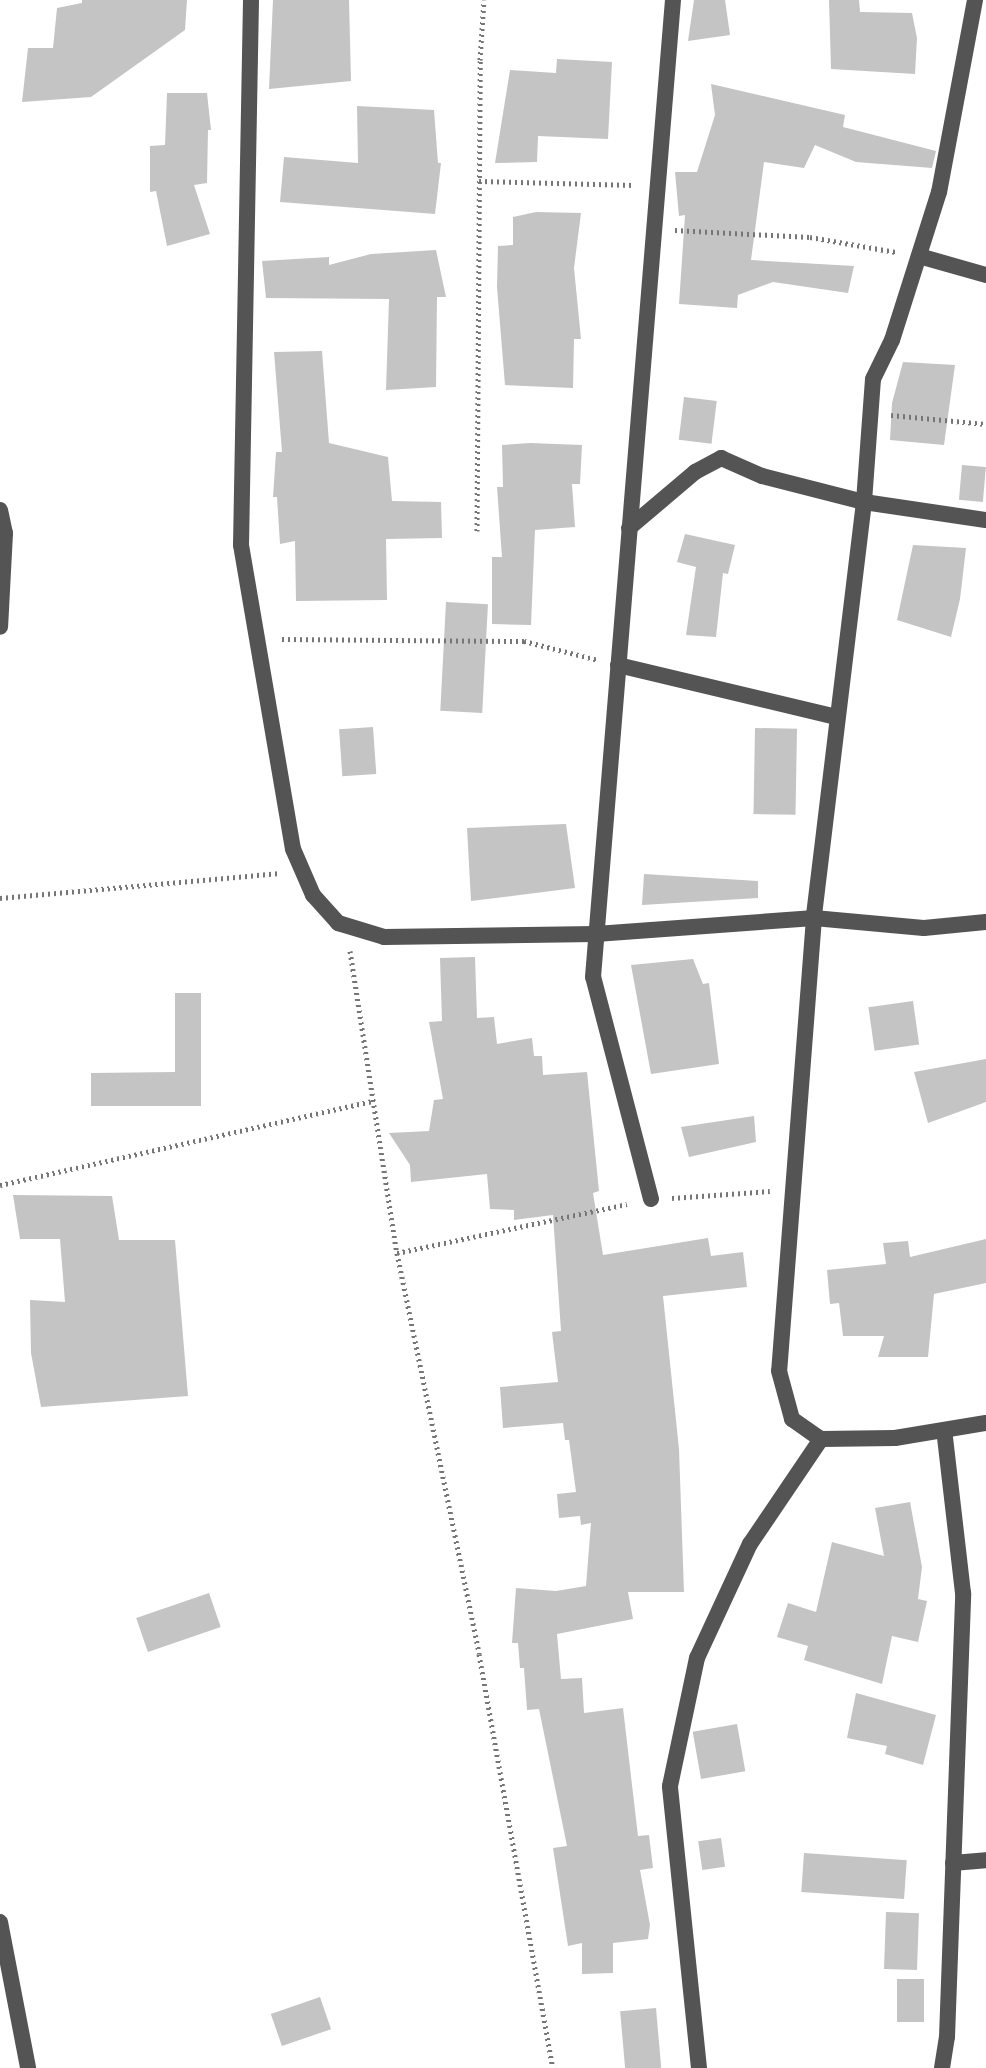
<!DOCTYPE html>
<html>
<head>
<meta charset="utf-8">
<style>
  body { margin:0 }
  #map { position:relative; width:986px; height:2068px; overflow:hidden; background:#fff; font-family:"Source Sans 3",sans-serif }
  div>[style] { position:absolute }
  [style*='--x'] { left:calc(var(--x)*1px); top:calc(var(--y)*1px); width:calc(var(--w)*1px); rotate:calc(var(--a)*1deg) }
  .building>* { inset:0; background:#c4c4c4; transform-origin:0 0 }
  .path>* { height:5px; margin-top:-2.5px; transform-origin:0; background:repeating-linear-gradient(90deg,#767676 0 2px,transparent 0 6px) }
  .minor>* { height:16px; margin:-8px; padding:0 8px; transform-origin:8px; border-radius:8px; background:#545454 }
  span { translate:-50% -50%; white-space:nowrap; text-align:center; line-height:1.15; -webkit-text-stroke:6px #fff; paint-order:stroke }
</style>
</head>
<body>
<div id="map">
  <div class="building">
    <i style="clip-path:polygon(82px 0,187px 0,185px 30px,91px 97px,22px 102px,28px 48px,53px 48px,57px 8px,82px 3px)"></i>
    <i style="clip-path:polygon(273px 0,349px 0,351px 81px,269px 89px)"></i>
    <i style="clip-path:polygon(694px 0,725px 0,730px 35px,688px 41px)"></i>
    <i style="clip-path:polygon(829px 0,859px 0,860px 12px,912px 13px,917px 38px,915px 74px,831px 69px)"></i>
    <i style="clip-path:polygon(557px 59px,612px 62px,608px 139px,538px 136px,537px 162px,495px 163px,510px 70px,556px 73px)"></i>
    <i style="clip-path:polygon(711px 84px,845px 115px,843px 127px,936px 151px,932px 168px,856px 162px,815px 145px,804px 168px,764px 162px,751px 260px,854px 266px,848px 293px,773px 282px,738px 295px,737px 308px,679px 304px,685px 215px,679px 216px,675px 172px,697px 172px,715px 115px)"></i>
    <i style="clip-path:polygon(167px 93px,207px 93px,211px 130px,208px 130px,207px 183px,194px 185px,210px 234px,167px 246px,156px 191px,150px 192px,150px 146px,165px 145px)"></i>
    <i style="clip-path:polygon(357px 106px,434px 110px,438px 163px,441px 163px,435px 214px,280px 202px,284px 157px,358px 163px)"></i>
    <i style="clip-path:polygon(536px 212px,581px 213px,574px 268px,581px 339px,574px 339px,573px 388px,505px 385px,497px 287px,498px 246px,513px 245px,513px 217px)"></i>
    <i style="clip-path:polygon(436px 250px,446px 297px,437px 297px,436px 387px,386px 390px,389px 299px,266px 298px,262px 261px,329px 257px,329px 265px,371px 254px)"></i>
    <i style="clip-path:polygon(322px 351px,329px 443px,388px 457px,392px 501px,441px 502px,442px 538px,386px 539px,387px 600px,296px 601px,295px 541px,280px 544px,277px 497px,273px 497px,276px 452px,282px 452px,274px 352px)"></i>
    <i style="clip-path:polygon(903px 362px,955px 365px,944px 445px,890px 440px,892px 403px)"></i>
    <i style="left:684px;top:397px;width:33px;height:43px;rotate:7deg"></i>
    <i style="clip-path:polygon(530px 443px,582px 445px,580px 484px,572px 484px,575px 527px,535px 530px,531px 625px,492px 624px,492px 557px,502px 557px,497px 487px,503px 487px,502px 445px)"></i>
    <i style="left:962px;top:465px;width:24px;height:35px;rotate:5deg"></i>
    <i style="clip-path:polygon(685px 534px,735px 545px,728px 574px,723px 573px,716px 637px,686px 635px,696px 567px,677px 562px)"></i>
    <i style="clip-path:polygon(913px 545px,966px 548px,960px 599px,951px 637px,897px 620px)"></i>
    <i style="left:446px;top:602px;width:42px;height:109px;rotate:3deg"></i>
    <i style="left:373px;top:727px;width:47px;height:34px;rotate:86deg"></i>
    <i style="left:755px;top:728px;width:42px;height:86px;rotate:1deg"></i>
    <i style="clip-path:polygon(566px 824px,575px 888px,471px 901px,467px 828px)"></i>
    <i style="clip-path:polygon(644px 874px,758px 881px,758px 898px,642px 905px)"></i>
    <i style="clip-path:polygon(475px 957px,477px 1018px,494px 1017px,497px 1044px,532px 1038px,534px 1056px,542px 1056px,543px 1075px,587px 1072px,599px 1191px,593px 1193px,603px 1255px,708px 1238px,711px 1256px,743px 1252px,747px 1287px,663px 1296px,679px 1449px,684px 1592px,628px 1592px,633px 1619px,557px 1634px,561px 1679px,582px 1678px,584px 1713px,623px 1708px,638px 1836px,649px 1835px,653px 1868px,640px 1870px,650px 1925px,648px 1939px,613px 1943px,613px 1973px,582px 1974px,582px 1943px,568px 1946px,553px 1848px,567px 1846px,539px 1709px,527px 1710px,524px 1668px,520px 1668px,518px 1643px,512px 1643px,516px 1588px,556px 1591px,586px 1586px,591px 1523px,581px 1525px,580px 1516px,559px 1518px,557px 1494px,576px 1492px,569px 1440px,565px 1440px,563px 1423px,503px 1428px,500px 1387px,558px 1382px,552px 1332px,561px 1331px,553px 1215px,514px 1220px,514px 1210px,490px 1209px,487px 1174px,411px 1182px,410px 1165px,389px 1133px,429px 1131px,434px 1100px,443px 1099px,429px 1022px,442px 1021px,440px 958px)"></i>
    <i style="clip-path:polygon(693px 959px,703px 984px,709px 983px,719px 1064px,651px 1074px,631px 965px)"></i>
    <i style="clip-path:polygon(175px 993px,201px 993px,201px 1106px,91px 1106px,91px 1073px,175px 1072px)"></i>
    <i style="left:913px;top:1001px;width:44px;height:45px;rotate:82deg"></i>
    <i style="clip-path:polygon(986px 1059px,986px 1102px,928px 1123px,914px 1072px)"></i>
    <i style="clip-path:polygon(754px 1116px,756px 1142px,689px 1157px,681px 1127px)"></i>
    <i style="clip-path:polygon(13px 1195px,112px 1196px,119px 1240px,175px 1240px,188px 1396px,41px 1407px,31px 1353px,30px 1300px,65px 1302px,60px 1239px,20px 1239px)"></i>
    <i style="clip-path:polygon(986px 1239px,986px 1283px,934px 1294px,928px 1357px,878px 1357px,884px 1336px,843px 1336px,839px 1303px,830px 1304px,827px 1270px,886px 1264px,883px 1243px,908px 1241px,910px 1257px)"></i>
    <i style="clip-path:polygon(910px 1502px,922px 1567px,918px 1599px,927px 1601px,918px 1642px,892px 1636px,882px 1684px,804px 1660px,808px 1646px,777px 1637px,788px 1603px,816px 1612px,832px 1542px,884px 1556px,875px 1508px)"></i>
    <i style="left:209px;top:1593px;width:36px;height:77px;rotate:71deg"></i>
    <i style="clip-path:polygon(856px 1693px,936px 1715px,923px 1765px,885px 1754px,887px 1746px,847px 1738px)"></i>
    <i style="left:737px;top:1724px;width:48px;height:45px;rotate:80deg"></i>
    <i style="left:721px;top:1838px;width:29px;height:23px;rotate:82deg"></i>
    <i style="left:804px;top:1853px;width:103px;height:39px;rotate:4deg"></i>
    <i style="left:886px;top:1912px;width:33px;height:57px;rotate:2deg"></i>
    <i style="left:924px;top:1979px;width:43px;height:27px;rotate:90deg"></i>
    <i style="left:320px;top:1997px;width:34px;height:52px;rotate:71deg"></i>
    <i style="left:656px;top:2008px;width:60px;height:36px;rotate:85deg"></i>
  </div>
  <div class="path">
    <i style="--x:479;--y:181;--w:155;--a:1.5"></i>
    <i style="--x:675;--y:230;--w:135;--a:3"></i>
    <i style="--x:810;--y:237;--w:87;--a:9.9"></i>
    <i style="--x:891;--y:415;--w:95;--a:5.4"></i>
    <i style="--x:477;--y:531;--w:471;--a:-89.6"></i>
    <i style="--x:480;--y:60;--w:60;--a:-86.2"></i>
    <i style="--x:282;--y:639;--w:242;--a:0.5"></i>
    <i style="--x:524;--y:641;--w:76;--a:14.4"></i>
    <i style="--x:0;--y:898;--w:279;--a:-5.1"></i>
    <i style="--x:350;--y:951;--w:306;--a:81.2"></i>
    <i style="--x:397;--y:1253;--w:409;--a:78.4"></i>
    <i style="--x:479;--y:1654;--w:421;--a:79.9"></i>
    <i style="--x:0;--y:1185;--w:382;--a:-12.7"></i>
    <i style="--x:672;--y:1198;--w:98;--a:-4.1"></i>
    <i style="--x:397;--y:1253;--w:235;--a:-12"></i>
  </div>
  <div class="minor">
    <i style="--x:251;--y:0;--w:545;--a:91.05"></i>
    <i style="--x:241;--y:545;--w:308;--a:80.3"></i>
    <i style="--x:293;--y:849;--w:50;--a:66.5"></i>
    <i style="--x:313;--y:895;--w:38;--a:48"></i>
    <i style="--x:338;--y:923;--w:48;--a:16.9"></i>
    <i style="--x:384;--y:937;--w:212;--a:-0.8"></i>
    <i style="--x:596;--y:934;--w:219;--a:-4.2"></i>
    <i style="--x:814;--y:918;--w:110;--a:5.2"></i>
    <i style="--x:924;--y:928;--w:62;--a:-5.5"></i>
    <i style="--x:975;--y:0;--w:195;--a:100.6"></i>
    <i style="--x:939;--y:192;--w:155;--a:107.6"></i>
    <i style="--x:892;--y:340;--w:43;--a:116"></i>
    <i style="--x:873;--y:379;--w:123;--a:94.2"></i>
    <i style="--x:864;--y:502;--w:419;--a:96.9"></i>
    <i style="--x:814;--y:918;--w:454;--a:94.4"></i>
    <i style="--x:779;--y:1371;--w:50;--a:74.8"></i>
    <i style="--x:792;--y:1419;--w:35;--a:35"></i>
    <i style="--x:821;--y:1439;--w:74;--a:-0.8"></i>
    <i style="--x:895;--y:1438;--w:92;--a:-9.4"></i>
    <i style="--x:919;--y:256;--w:70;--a:15.8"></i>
    <i style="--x:0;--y:510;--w:24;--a:78"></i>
    <i style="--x:5;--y:533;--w:94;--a:93"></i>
    <i style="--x:629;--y:528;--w:87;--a:-40.3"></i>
    <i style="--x:695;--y:472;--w:30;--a:-28"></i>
    <i style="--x:721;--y:458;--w:45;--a:23.7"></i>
    <i style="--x:762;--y:476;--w:105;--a:14.3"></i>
    <i style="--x:864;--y:502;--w:123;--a:8.4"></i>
    <i style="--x:618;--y:665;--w:225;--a:13.4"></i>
    <i style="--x:651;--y:1199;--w:229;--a:-104.6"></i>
    <i style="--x:593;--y:977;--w:980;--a:-85.32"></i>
    <i style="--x:953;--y:1863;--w:33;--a:-5"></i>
    <i style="--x:0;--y:1922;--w:149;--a:79.1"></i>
    <i style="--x:699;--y:2068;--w:283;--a:-95.9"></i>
    <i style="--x:670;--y:1786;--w:131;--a:-78.1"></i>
    <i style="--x:697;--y:1658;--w:126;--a:-65.1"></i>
    <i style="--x:750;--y:1544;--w:127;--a:-55.9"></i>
    <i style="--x:942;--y:2068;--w:31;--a:-81"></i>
    <i style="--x:947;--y:2037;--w:444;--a:-87.9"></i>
    <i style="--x:963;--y:1593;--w:164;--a:-96.6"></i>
  </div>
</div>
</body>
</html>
